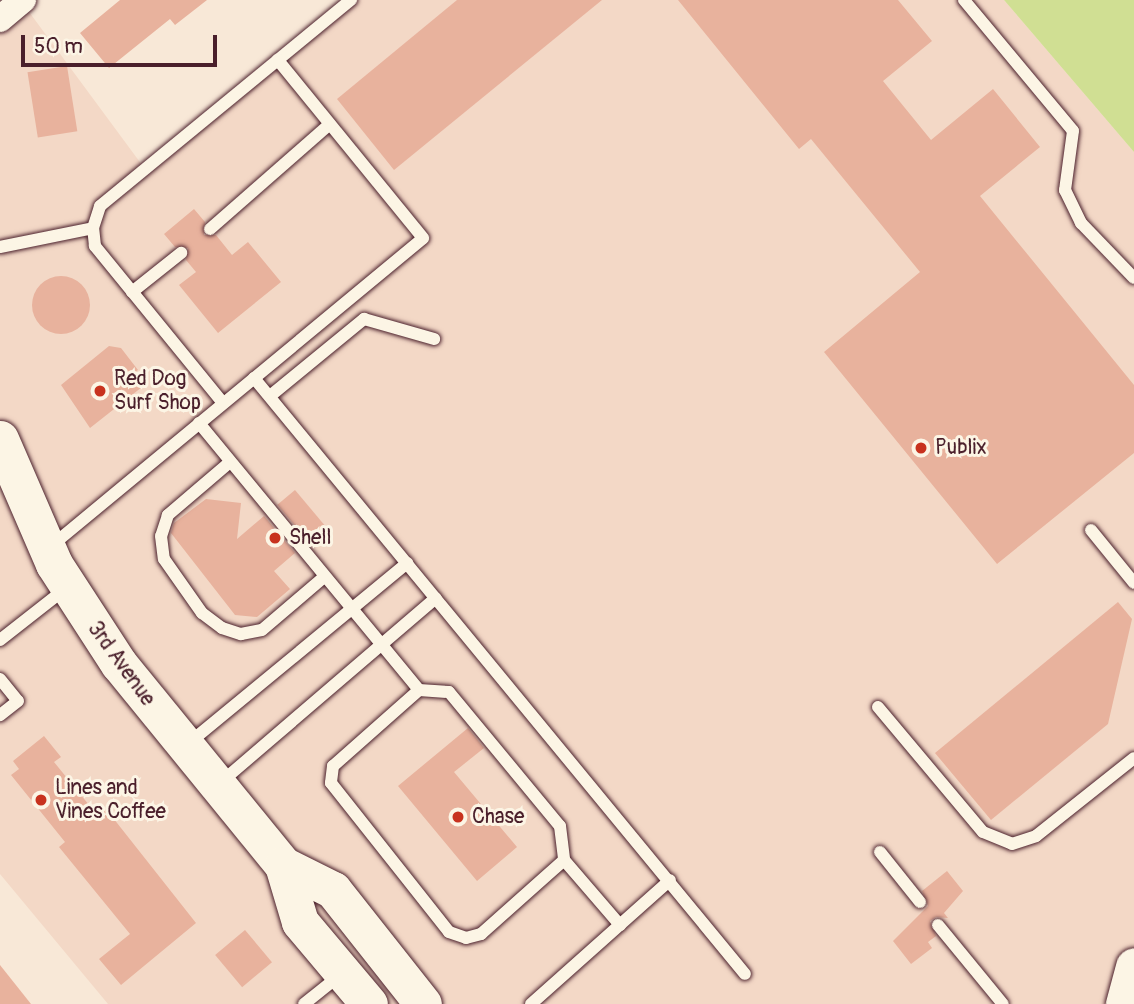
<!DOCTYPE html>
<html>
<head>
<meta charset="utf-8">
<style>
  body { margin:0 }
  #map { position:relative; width:1134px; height:1004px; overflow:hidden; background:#f8e8d7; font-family:Pangolin,sans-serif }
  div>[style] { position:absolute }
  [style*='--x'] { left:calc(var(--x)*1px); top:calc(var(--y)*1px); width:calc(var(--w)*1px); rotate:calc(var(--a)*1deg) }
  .built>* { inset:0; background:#f3d8c6 }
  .green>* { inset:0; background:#d0df93 }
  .building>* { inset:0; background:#e8b29d; transform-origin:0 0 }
  .round { border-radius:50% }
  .roads { filter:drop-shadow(0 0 2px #4a1f2b) drop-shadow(0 0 2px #4a1f2b) }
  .lane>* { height:12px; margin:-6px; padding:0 6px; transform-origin:6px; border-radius:6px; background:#fcf5e5 }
  .street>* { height:26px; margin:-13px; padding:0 13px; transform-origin:13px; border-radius:13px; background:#fcf5e5 }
  .secondary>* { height:37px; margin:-18.5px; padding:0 18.5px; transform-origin:18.5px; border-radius:18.5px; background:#fcf5e5 }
  .dots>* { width:19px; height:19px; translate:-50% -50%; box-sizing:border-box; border:4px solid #fcf5e5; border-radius:50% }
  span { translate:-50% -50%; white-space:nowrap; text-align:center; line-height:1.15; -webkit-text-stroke:6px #fcf5e5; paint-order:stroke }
  .poi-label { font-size:21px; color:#4a1f2b }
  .left { translate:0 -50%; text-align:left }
  .street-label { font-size:21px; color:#4a1f2b }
  .scale { position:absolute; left:21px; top:35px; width:196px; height:32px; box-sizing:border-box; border:4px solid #4a1f2b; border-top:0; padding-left:9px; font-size:21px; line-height:24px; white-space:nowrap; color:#4a1f2b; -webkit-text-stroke:5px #fcf5e5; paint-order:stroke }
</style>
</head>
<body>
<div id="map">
  <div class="built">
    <i style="clip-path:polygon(351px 0,1004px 0,1134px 152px,1134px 966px,1124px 1004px,108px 1004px,0 874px,0 19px,21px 1px,145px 169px)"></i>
  </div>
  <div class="green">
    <i style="clip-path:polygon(1004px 0,1134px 0,1134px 152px)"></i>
  </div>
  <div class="building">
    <i style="clip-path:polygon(120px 0,207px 0,175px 25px,170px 19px,109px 68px,80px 33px)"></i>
    <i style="clip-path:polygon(457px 0,602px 0,394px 170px,337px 99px)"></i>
    <i style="clip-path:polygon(678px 0,898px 0,932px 41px,883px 81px,931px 140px,993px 89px,1040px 147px,980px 196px,1134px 385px,1134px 453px,997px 564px,824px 352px,920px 272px,811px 139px,799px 149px)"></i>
    <i style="left:67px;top:66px;width:66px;height:40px;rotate:81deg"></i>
    <i style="clip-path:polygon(194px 209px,205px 222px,204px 235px,216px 235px,232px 255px,248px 242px,281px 282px,218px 333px,179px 285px,196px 272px,186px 260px,188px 248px,175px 247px,164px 234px)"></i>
    <i class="round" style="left:32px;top:276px;width:58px;height:58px"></i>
    <i style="clip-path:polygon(109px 346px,121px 348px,138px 370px,132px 375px,142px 387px,90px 428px,61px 385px)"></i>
    <i style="left:295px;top:490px;width:48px;height:23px;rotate:50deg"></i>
    <i style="clip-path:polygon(206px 499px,241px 503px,237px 539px,264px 516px,295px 553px,274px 571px,290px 589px,257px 617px,235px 615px,171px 533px,174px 523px)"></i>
    <i style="clip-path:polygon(1118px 602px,1132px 619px,1108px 724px,991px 820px,935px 753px)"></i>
    <i style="clip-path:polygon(468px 728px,484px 748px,454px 772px,517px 847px,477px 881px,398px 786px)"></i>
    <i style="clip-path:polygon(44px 736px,61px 757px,54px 762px,98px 816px,106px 809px,196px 923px,121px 985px,99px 959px,130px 934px,59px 847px,65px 842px,11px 775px,19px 769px,13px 761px)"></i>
    <i style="clip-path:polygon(947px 871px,963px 891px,944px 913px,948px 918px,936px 917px,930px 921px,936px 936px,928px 942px,932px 948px,911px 964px,893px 941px,928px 906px,922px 891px)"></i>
    <i style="left:245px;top:930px;width:42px;height:39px;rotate:50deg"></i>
    <i style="clip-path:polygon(0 965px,31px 1004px,0 1004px)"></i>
  </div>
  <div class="roads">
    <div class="lane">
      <i style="--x:964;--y:0;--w:170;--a:50.2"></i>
      <i style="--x:1073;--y:131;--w:60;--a:97.7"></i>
      <i style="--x:1065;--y:190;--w:37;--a:64"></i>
      <i style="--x:1081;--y:223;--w:76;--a:46.1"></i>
      <i style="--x:210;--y:229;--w:159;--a:-41.2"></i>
      <i style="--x:0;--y:247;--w:95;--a:-11.5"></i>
      <i style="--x:132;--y:292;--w:63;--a:-38.5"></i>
      <i style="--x:254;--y:378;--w:772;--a:50.52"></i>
      <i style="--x:270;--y:396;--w:122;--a:-39.3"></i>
      <i style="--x:364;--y:319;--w:73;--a:15.9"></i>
      <i style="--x:223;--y:403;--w:203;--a:-129.2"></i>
      <i style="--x:95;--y:246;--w:18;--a:-96"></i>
      <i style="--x:93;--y:228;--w:23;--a:-72"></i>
      <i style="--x:100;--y:206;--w:325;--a:-39.4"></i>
      <i style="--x:199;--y:423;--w:346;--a:50.5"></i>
      <i style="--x:419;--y:690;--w:115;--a:138.5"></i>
      <i style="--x:333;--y:766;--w:17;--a:97"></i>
      <i style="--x:331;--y:783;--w:190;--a:51.6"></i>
      <i style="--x:449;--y:932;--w:18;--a:19"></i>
      <i style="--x:466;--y:938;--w:16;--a:-15"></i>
      <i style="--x:481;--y:934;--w:111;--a:-41.7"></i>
      <i style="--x:564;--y:860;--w:86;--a:49.3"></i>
      <i style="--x:230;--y:462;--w:82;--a:139.5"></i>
      <i style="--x:168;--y:515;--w:22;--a:108"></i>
      <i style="--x:161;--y:536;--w:23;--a:83"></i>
      <i style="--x:164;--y:559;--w:66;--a:54.9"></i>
      <i style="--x:202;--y:613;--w:25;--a:37"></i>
      <i style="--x:222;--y:628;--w:20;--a:18"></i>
      <i style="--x:241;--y:634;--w:21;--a:-11"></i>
      <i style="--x:262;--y:630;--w:82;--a:-40.5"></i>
      <i style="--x:1091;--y:530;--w:68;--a:50.9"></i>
      <i style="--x:50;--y:547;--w:484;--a:-39.6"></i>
      <i style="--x:423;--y:238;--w:230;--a:-129.2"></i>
      <i style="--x:0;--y:640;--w:83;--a:-38.1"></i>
      <i style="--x:0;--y:679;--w:28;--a:51"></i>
      <i style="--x:18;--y:701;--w:23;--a:142"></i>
      <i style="--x:419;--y:690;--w:30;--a:4"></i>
      <i style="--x:449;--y:692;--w:174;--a:50.4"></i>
      <i style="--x:560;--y:826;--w:34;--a:83"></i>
      <i style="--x:878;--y:707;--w:163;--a:50"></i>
      <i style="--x:983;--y:832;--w:31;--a:22"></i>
      <i style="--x:1012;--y:844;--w:25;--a:-18"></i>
      <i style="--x:1036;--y:836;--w:125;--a:-38.5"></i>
      <i style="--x:189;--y:743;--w:283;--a:-39.5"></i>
      <i style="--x:220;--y:783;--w:284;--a:-40.6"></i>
      <i style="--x:880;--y:852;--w:64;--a:51.3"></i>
      <i style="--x:938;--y:925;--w:102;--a:50.6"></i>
      <i style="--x:304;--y:1004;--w:45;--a:-38.7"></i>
      <i style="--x:531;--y:1004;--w:186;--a:-41.7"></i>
    </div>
    <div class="street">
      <i style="--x:0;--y:19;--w:30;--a:-40"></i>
    </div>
    <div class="secondary">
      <i style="--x:0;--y:439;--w:136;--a:66.6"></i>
      <i style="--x:54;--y:564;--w:119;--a:57"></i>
      <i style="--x:119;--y:664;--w:259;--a:50.8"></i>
      <i style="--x:283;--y:865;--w:56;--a:26.6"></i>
      <i style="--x:333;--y:890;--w:145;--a:51.7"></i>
      <i style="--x:283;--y:865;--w:59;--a:73.4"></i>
      <i style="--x:300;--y:922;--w:107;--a:49.9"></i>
      <i style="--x:1124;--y:1004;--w:39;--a:-75"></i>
    </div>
  </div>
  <div class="dots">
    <i style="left:100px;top:391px;background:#c8321e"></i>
    <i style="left:921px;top:448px;background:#c8321e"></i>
    <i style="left:275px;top:538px;background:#c8321e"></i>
    <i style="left:41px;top:800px;background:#c8321e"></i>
    <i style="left:458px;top:817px;background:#c8321e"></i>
  </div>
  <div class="poi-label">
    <span class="left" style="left:114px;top:391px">Red Dog<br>Surf Shop</span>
    <span class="left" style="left:935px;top:448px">Publix</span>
    <span class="left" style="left:289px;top:538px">Shell</span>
    <span class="left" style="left:55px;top:800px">Lines and<br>Vines Coffee</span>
    <span class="left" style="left:472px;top:817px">Chase</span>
  </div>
  <div class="street-label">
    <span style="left:121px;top:664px;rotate:54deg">3rd Avenue</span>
  </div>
  <div class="scale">50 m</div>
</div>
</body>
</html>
